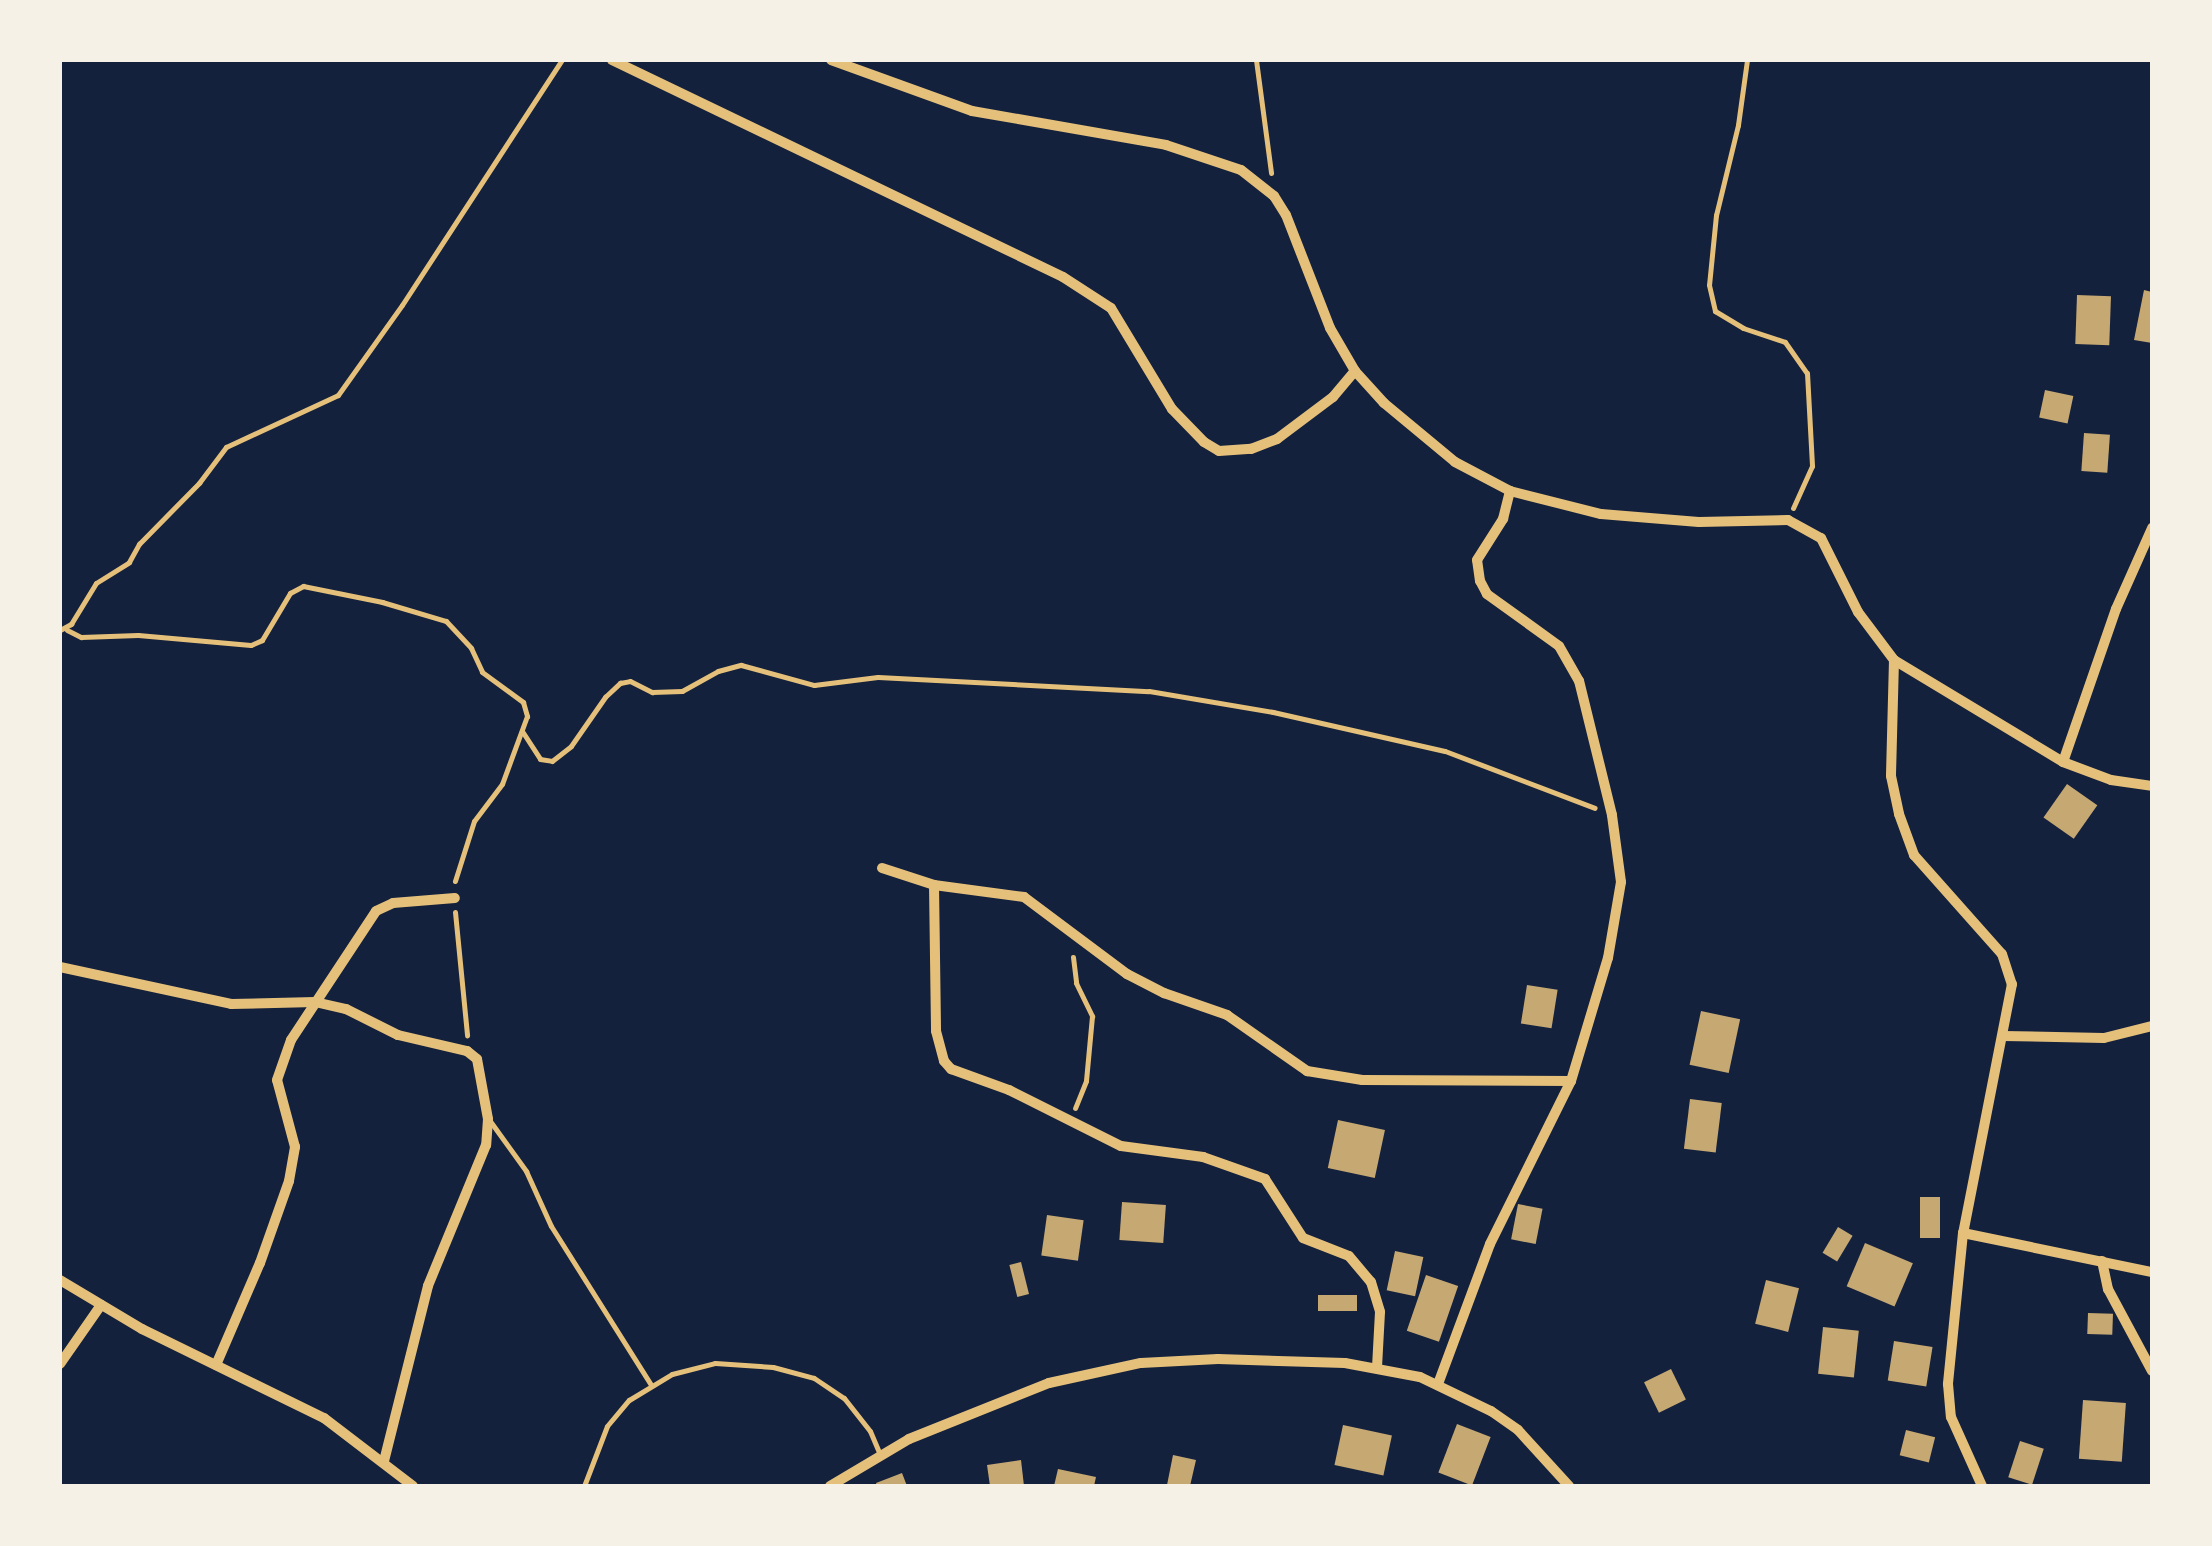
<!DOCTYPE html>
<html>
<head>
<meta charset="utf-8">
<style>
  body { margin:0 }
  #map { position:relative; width:2212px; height:1546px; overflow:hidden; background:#14213d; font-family:"Fira Sans Condensed",sans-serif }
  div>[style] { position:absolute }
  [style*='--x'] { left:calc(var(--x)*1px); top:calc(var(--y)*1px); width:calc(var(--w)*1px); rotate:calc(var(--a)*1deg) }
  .building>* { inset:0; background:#c6a872; transform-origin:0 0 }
  .path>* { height:5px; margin:-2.5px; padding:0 2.5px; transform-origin:2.5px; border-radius:2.5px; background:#e5c07b }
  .service>* { height:5px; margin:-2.5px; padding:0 2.5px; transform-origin:2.5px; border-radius:2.5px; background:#e5c07b }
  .minor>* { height:10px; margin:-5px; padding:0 5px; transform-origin:5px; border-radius:5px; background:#e5c07b }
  span { translate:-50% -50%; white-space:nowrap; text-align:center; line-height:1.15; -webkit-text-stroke:8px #f6f1e7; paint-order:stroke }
  .frame { position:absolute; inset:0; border:62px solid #f6f1e7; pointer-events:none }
</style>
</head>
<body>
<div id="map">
  <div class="building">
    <i style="clip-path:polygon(2144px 290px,2152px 292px,2152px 343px,2134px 340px)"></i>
    <i style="left:2077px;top:295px;width:34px;height:49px;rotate:2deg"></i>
    <i style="left:2045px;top:390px;width:29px;height:28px;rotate:12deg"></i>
    <i style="left:2084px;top:433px;width:26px;height:38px;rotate:4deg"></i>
    <i style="left:2067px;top:784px;width:37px;height:41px;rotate:35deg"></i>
    <i style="left:1527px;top:985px;width:31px;height:39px;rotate:9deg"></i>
    <i style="left:1701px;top:1011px;width:40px;height:55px;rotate:12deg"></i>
    <i style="left:1690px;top:1099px;width:32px;height:50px;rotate:7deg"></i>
    <i style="left:1338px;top:1120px;width:48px;height:49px;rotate:12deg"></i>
    <i style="left:1920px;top:1197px;width:20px;height:41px"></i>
    <i style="left:1122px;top:1202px;width:44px;height:38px;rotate:4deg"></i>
    <i style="left:1518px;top:1204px;width:25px;height:36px;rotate:11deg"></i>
    <i style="left:1047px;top:1215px;width:37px;height:41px;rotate:8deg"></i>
    <i style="left:1838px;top:1227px;width:17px;height:30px;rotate:31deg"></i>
    <i style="left:1865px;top:1243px;width:52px;height:47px;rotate:23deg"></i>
    <i style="left:1395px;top:1251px;width:29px;height:40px;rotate:12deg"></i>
    <i style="left:1021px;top:1262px;width:33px;height:12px;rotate:76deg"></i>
    <i style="left:1426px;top:1275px;width:34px;height:59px;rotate:19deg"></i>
    <i style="left:1766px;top:1280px;width:34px;height:45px;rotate:14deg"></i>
    <i style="left:1318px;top:1295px;width:39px;height:16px"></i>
    <i style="left:2088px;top:1313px;width:25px;height:21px;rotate:2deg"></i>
    <i style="left:1823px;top:1327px;width:36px;height:47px;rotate:6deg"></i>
    <i style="left:1894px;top:1341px;width:39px;height:40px;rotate:9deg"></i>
    <i style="left:1671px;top:1369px;width:34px;height:30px;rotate:64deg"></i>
    <i style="left:2083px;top:1400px;width:43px;height:59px;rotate:4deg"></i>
    <i style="left:1457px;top:1424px;width:36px;height:52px;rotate:21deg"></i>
    <i style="left:1343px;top:1425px;width:50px;height:41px;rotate:12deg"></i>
    <i style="left:1906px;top:1430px;width:30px;height:26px;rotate:14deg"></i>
    <i style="left:2020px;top:1441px;width:25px;height:38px;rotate:18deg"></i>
    <i style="clip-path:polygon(1173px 1455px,1196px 1460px,1190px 1486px,1167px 1485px)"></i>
    <i style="clip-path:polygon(1021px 1460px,1024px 1486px,990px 1486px,987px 1465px)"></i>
    <i style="clip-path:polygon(1058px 1469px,1096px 1477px,1094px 1486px,1054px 1486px)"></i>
    <i style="clip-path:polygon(902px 1473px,907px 1486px,877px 1486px,876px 1483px)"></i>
  </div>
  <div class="path">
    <i style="--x:1256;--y:60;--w:114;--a:82.4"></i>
    <i style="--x:1747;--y:60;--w:66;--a:97.9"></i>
    <i style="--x:1738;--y:125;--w:93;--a:103.7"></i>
    <i style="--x:1716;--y:215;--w:70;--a:95.7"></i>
    <i style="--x:1709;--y:285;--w:27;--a:77"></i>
    <i style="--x:1715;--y:311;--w:33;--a:31"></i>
    <i style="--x:1743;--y:328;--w:44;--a:18.4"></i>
    <i style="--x:1785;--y:342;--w:38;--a:55"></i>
    <i style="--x:1807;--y:373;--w:93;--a:86.9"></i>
    <i style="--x:1812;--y:466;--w:46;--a:114.3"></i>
    <i style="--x:60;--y:630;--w:13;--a:-29"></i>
    <i style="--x:71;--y:624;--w:48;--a:-58.6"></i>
    <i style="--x:96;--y:583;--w:39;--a:-32"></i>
    <i style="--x:129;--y:562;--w:21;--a:-61"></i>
    <i style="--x:139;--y:544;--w:86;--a:-45.5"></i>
    <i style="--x:199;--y:483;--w:45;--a:-53.1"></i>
    <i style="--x:226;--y:447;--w:123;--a:-24.9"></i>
    <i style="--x:338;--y:395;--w:110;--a:-54.6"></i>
    <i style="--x:402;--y:305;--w:293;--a:-56.9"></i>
    <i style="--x:67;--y:630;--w:16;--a:27"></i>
    <i style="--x:81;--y:637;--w:57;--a:-2"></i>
    <i style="--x:138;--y:635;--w:113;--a:5.1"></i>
    <i style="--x:251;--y:645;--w:12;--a:-24"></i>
    <i style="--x:262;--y:640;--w:55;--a:-59.2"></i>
    <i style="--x:290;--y:593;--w:15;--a:-28"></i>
    <i style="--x:303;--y:586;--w:81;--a:11.4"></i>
    <i style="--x:382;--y:602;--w:67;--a:16.5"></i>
    <i style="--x:446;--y:621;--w:37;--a:47"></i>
    <i style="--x:471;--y:648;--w:26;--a:65"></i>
    <i style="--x:482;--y:672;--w:51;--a:36.2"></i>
    <i style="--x:523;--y:702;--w:15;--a:74"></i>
    <i style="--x:527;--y:716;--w:72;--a:110.2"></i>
    <i style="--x:502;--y:784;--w:46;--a:127.1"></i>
    <i style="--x:474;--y:821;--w:63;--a:107.6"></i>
    <i style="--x:522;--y:731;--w:33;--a:57"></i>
    <i style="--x:540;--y:759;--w:12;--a:9"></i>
    <i style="--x:552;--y:761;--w:24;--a:-38"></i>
    <i style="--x:571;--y:746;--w:60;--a:-55.2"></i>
    <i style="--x:605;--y:697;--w:21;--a:-43"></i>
    <i style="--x:620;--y:683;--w:10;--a:-11"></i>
    <i style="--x:630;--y:681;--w:25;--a:27"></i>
    <i style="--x:652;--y:692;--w:30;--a:-2"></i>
    <i style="--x:682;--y:691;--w:41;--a:-29.1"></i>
    <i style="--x:718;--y:671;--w:24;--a:-15"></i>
    <i style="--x:741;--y:665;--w:76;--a:15.3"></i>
    <i style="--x:814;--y:685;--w:64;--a:-7.1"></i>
    <i style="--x:878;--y:677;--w:271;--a:3"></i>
    <i style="--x:1149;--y:691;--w:126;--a:9.6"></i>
    <i style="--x:1273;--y:712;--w:176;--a:12.8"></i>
    <i style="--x:1445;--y:751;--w:160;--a:20.8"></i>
    <i style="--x:455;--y:912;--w:124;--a:84.4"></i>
    <i style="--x:1073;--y:957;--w:26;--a:83"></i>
    <i style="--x:1076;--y:983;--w:37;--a:64"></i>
    <i style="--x:1092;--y:1016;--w:65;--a:95.3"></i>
    <i style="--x:1086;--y:1081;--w:29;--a:112"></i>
  </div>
  <div class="service">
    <i style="--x:490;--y:1121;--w:62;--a:54.2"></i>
    <i style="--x:526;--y:1171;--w:60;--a:65.6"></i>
    <i style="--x:551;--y:1226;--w:188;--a:57.8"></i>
    <i style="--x:584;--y:1486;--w:64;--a:-69"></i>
    <i style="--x:607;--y:1426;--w:34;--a:-50"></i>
    <i style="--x:629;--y:1400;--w:50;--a:-31.2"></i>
    <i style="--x:672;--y:1374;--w:44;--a:-14.3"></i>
    <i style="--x:715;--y:1363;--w:58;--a:3.9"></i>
    <i style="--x:773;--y:1367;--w:42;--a:15"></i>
    <i style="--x:814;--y:1378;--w:36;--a:34"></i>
    <i style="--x:844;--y:1398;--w:42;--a:51.8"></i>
    <i style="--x:870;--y:1431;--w:25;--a:67"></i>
  </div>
  <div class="minor">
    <i style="--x:612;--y:60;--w:500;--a:25.69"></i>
    <i style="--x:1063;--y:277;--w:57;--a:32.9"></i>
    <i style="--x:1111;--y:308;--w:118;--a:58.9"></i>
    <i style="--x:1172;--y:409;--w:46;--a:45.9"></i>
    <i style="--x:1204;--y:442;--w:17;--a:31"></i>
    <i style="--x:1219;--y:451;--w:32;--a:-4"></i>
    <i style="--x:1251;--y:449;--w:28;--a:-21"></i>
    <i style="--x:1277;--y:439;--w:70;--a:-36.9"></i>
    <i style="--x:1333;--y:397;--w:34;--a:-50"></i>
    <i style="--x:831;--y:60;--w:150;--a:19.9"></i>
    <i style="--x:972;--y:111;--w:197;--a:9.9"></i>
    <i style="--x:1166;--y:145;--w:79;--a:18.4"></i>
    <i style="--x:1241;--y:170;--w:42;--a:38.2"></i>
    <i style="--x:1274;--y:196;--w:22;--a:58"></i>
    <i style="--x:1286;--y:215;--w:121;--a:68.7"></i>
    <i style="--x:1330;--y:328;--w:50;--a:59.8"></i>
    <i style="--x:1355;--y:371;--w:43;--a:47.8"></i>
    <i style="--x:1384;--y:403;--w:92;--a:39.7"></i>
    <i style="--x:1455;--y:462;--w:62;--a:27.8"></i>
    <i style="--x:1510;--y:491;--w:94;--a:14.2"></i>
    <i style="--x:1601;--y:514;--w:98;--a:4.7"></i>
    <i style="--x:1699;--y:522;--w:89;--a:-1.3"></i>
    <i style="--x:1788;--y:520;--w:38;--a:29"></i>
    <i style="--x:1821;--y:538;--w:83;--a:63.4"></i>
    <i style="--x:1858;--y:612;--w:60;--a:53.1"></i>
    <i style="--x:1894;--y:660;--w:197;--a:31.1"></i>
    <i style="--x:2063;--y:762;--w:51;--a:20.6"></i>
    <i style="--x:2111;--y:780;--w:41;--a:8.3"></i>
    <i style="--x:1894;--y:660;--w:116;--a:91.5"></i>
    <i style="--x:1891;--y:776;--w:39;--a:78"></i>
    <i style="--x:1899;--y:814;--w:44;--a:69.9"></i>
    <i style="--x:1914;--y:855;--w:132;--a:48.4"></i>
    <i style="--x:2002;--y:954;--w:32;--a:72"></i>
    <i style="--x:2012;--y:984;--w:254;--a:101.1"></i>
    <i style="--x:1963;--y:1233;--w:152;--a:95.7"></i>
    <i style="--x:1948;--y:1384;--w:33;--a:85"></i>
    <i style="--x:1951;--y:1417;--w:76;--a:65.8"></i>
    <i style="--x:2063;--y:762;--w:162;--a:-70.9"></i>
    <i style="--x:2116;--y:609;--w:89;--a:-66"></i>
    <i style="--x:882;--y:868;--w:55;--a:18.1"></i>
    <i style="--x:934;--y:885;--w:91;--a:7.6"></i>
    <i style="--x:1024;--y:897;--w:129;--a:36.8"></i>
    <i style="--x:1127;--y:974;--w:42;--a:27.2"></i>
    <i style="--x:1164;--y:993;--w:67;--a:19.2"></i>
    <i style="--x:1227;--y:1015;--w:98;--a:35"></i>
    <i style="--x:1307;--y:1071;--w:56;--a:9.3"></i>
    <i style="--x:1362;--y:1080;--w:209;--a:0.3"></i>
    <i style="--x:934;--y:885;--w:146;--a:89.2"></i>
    <i style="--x:936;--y:1031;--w:31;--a:75"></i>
    <i style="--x:944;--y:1061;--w:11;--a:49"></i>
    <i style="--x:951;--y:1069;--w:62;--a:19.9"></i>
    <i style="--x:1009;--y:1090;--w:125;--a:26.6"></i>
    <i style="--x:1121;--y:1146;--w:83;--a:7.6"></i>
    <i style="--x:1203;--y:1157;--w:66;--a:19.5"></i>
    <i style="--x:1265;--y:1179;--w:70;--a:57.2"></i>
    <i style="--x:1303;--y:1238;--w:49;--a:21.4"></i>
    <i style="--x:1349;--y:1256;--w:34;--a:50"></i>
    <i style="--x:1371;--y:1282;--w:31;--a:73"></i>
    <i style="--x:1380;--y:1312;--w:55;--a:93.1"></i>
    <i style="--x:60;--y:967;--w:175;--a:12.2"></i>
    <i style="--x:231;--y:1004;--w:84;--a:-1.4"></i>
    <i style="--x:315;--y:1002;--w:32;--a:13"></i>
    <i style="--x:346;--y:1009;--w:58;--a:26.6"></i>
    <i style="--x:398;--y:1035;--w:71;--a:13.1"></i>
    <i style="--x:467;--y:1051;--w:13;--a:39"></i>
    <i style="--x:477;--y:1059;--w:61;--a:79.6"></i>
    <i style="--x:488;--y:1119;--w:26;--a:94"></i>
    <i style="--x:486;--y:1145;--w:152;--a:112.4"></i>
    <i style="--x:428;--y:1286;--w:180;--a:104.1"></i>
    <i style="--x:2003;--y:1036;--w:101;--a:1.1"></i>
    <i style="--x:2104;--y:1038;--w:49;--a:-14"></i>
    <i style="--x:1963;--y:1233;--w:193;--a:11.7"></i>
    <i style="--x:2102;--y:1261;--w:29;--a:78"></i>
    <i style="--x:2108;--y:1289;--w:93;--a:61.8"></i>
    <i style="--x:60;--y:1280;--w:96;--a:30.9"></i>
    <i style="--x:142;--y:1329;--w:203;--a:26.1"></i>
    <i style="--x:324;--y:1418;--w:112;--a:37.4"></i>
    <i style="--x:60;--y:1364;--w:72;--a:-55.2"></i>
    <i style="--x:216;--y:1365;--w:111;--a:-66.7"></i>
    <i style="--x:260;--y:1263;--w:87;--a:-70.5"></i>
    <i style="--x:289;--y:1181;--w:35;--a:-80"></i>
    <i style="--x:295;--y:1147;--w:69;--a:-105"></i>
    <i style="--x:277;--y:1080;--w:42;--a:-70.7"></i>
    <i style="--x:291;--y:1040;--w:154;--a:-56.6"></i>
    <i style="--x:376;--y:911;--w:19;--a:-25"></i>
    <i style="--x:393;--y:903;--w:62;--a:-4.6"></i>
    <i style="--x:1438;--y:1384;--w:149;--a:-69.6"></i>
    <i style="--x:1490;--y:1244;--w:182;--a:-63.6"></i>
    <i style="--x:1571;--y:1081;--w:128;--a:-73.3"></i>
    <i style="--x:1608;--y:958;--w:77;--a:-80.3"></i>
    <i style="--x:1621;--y:882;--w:68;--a:-97.7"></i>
    <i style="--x:1612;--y:815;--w:138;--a:-103.8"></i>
    <i style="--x:1579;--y:681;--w:40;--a:-119.7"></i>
    <i style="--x:1559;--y:646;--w:89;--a:-144.2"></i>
    <i style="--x:1487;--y:594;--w:15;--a:-118"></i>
    <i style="--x:1480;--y:581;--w:21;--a:-98"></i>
    <i style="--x:1477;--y:560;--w:49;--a:-57.6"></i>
    <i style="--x:1503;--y:519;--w:29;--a:-76"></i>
    <i style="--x:830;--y:1486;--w:92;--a:-30.7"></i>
    <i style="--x:909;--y:1439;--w:151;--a:-21.8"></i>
    <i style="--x:1049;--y:1383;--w:94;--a:-12.3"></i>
    <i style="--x:1141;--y:1363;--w:77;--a:-3"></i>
    <i style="--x:1218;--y:1359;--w:127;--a:1.8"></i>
    <i style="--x:1345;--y:1363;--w:76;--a:10.6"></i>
    <i style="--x:1420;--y:1377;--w:79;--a:25.6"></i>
    <i style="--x:1491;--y:1411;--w:33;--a:35"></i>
    <i style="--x:1518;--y:1430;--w:76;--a:47.7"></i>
  </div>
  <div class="frame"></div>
</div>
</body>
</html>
